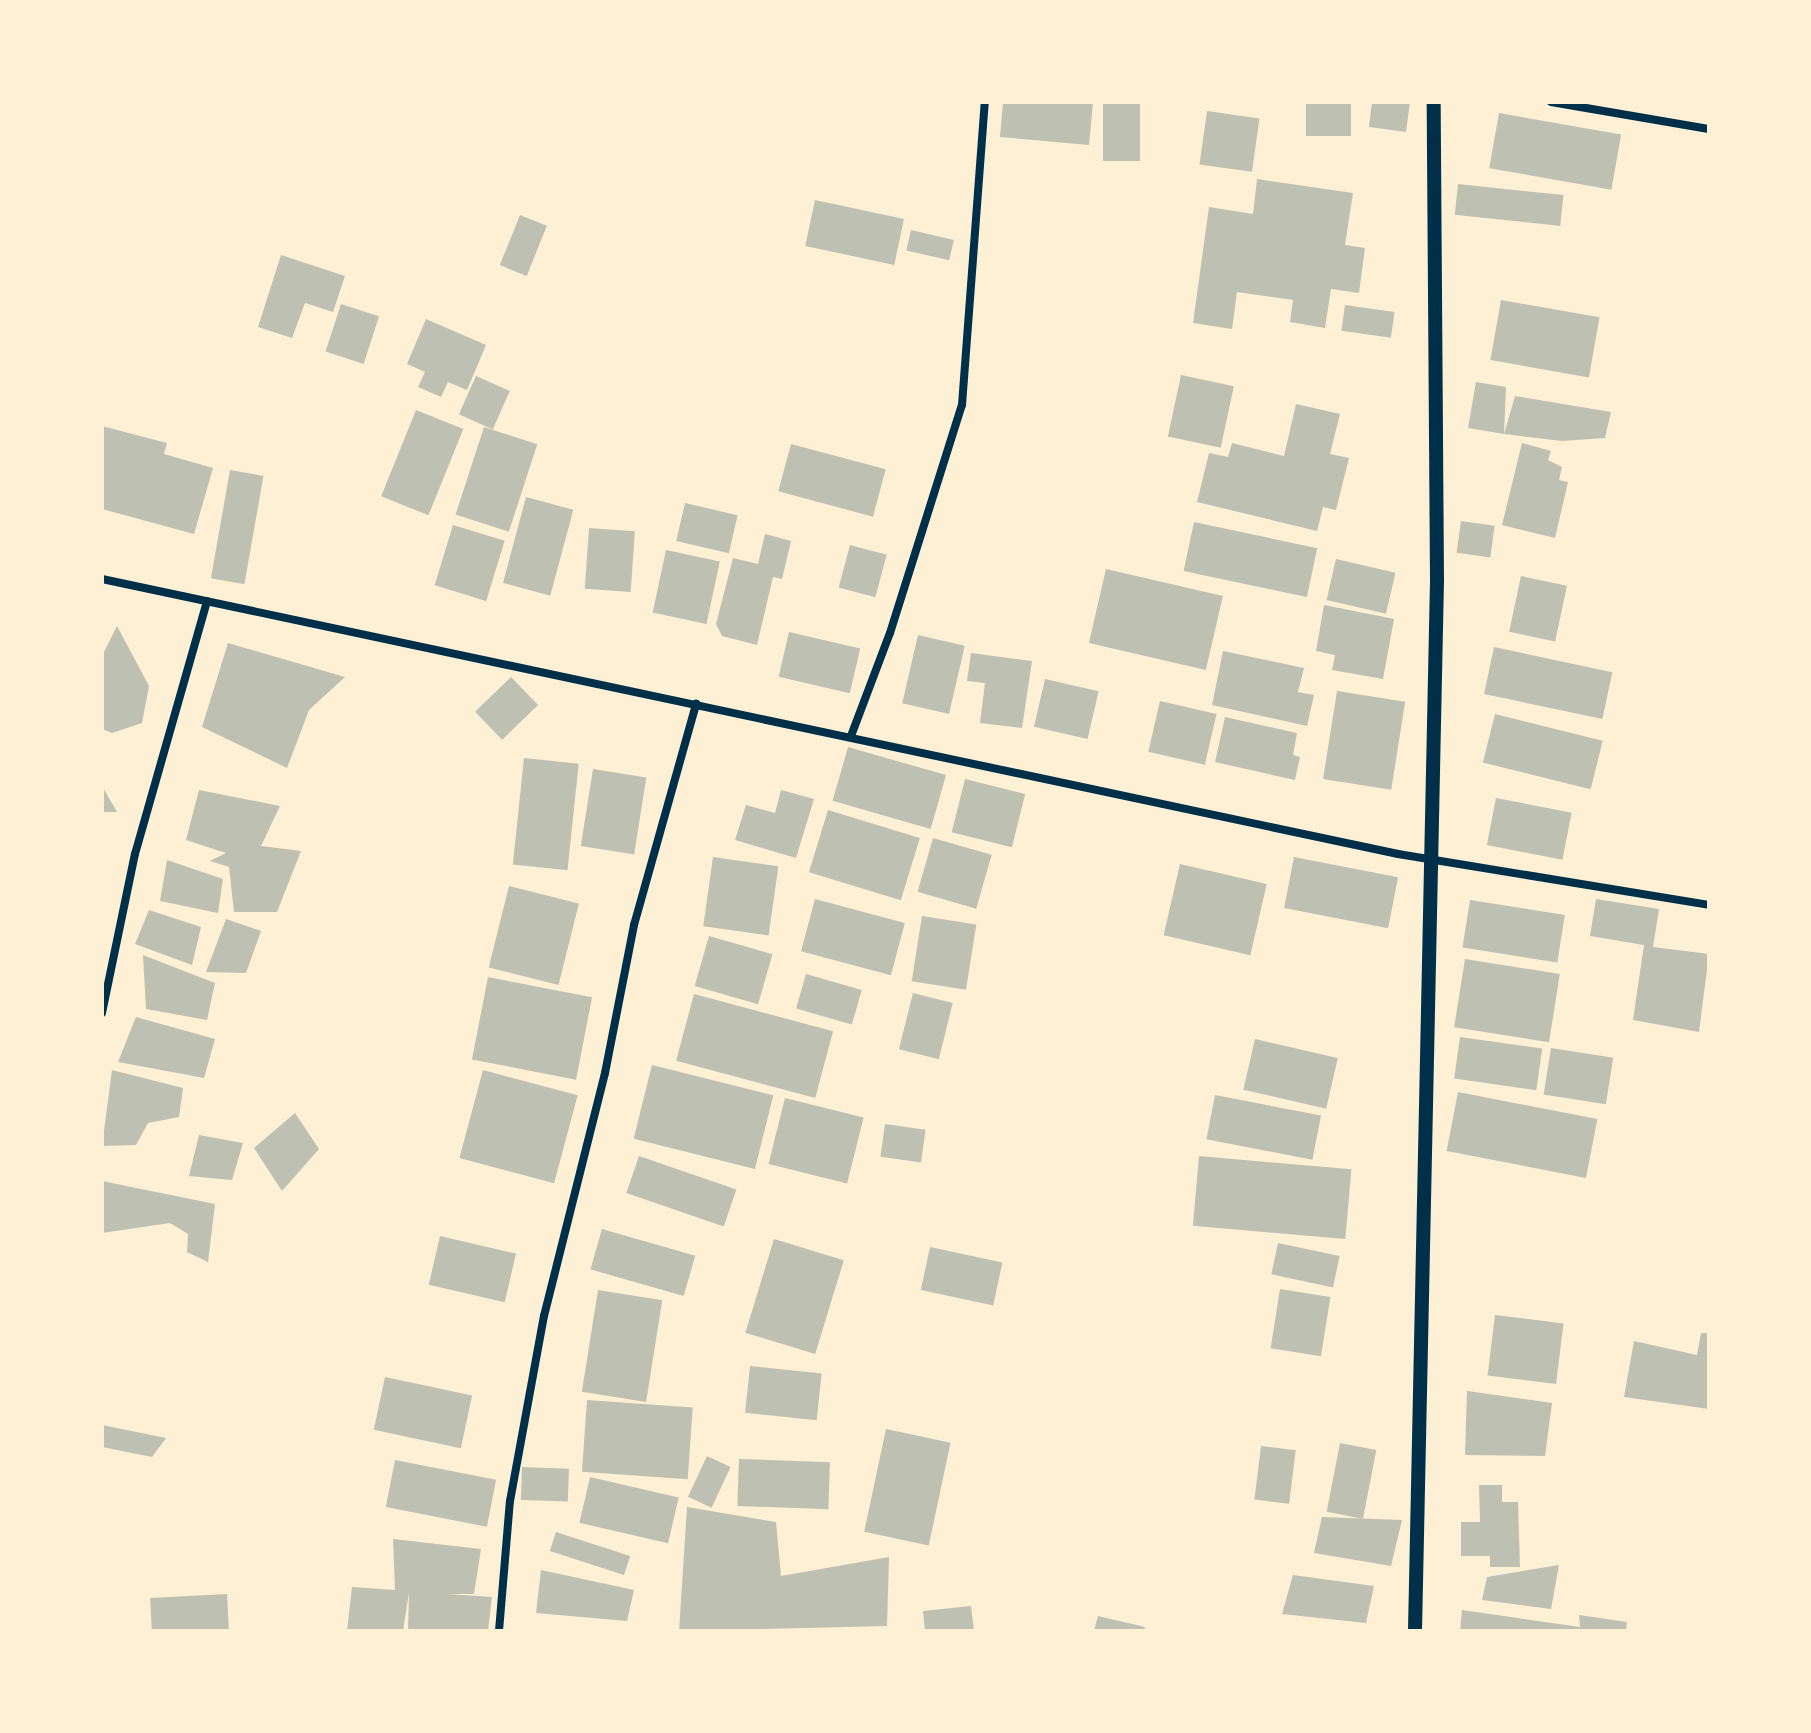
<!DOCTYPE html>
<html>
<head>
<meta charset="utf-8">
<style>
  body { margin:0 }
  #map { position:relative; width:1811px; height:1733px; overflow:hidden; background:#fdf0d5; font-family:"PT Sans Narrow",sans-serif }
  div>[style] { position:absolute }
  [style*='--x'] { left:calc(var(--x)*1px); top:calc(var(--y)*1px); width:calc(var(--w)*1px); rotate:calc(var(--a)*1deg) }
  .building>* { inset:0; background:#bec0b2; transform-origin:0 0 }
  .minor>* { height:8px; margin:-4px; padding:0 4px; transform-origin:4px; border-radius:4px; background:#003049 }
  .tertiary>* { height:14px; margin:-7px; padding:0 7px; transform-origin:7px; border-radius:7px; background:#003049 }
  span { translate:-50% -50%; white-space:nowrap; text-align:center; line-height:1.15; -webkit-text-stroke:6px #fdf0d5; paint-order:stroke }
  .frame { position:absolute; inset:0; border:104px solid #fdf0d5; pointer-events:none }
</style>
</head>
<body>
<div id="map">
  <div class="building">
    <i style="clip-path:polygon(1003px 102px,1093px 102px,1089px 145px,1000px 137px)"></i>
    <i style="left:1103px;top:102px;width:37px;height:59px"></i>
    <i style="left:1306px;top:102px;width:45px;height:34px"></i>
    <i style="clip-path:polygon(1372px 102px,1410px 102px,1406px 132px,1369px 127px)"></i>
    <i style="left:1207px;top:111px;width:53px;height:54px;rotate:8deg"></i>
    <i style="left:1499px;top:113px;width:124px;height:56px;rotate:10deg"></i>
    <i style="clip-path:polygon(1257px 179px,1353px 193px,1345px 245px,1365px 248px,1359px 293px,1331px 289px,1325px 328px,1290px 322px,1293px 300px,1237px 292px,1232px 329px,1193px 323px,1209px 207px,1253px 214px)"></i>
    <i style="left:1458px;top:184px;width:106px;height:31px;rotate:6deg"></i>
    <i style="left:815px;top:200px;width:91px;height:47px;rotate:12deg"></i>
    <i style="left:520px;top:215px;width:29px;height:54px;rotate:22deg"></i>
    <i style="left:911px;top:230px;width:44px;height:21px;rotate:13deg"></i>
    <i style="clip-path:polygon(281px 255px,345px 276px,333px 312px,305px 303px,292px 338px,258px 327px)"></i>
    <i style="left:1501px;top:300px;width:100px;height:61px;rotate:10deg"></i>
    <i style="left:341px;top:304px;width:40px;height:50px;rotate:18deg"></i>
    <i style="left:1345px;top:305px;width:50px;height:26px;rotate:8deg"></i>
    <i style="clip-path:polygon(426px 319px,486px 345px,467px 390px,448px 382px,441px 397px,418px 387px,425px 372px,407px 364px)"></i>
    <i style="left:1181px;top:375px;width:54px;height:63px;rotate:12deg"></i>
    <i style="left:476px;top:376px;width:37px;height:42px;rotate:24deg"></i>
    <i style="clip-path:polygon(1476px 382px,1506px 387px,1504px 434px,1468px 428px)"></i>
    <i style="clip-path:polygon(1515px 396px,1611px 412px,1605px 438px,1562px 441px,1504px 434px)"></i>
    <i style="clip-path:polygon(1296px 404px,1340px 414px,1330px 454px,1349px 458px,1336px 510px,1323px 507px,1317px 531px,1197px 502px,1209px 453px,1228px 457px,1232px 443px,1284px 456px)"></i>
    <i style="left:416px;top:410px;width:51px;height:93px;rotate:22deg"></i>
    <i style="clip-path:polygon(102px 426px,167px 443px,164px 454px,213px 468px,194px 534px,102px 509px)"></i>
    <i style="left:484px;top:427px;width:56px;height:92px;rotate:18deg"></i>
    <i style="clip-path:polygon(1522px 443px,1551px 451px,1548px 460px,1562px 467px,1559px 480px,1568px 482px,1555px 538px,1502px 525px)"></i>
    <i style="left:791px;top:444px;width:98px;height:49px;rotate:15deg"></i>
    <i style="left:230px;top:470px;width:34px;height:110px;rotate:10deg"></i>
    <i style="left:526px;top:497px;width:49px;height:89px;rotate:15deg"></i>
    <i style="left:685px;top:503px;width:54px;height:39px;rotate:13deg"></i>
    <i style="left:1461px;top:521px;width:34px;height:32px;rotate:8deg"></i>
    <i style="left:1194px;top:522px;width:126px;height:50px;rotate:12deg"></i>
    <i style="left:453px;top:525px;width:54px;height:63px;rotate:17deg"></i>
    <i style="left:589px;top:528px;width:46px;height:61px;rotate:4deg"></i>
    <i style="clip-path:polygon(765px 534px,791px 541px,782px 579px,773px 577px,757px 645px,722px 636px,716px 624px,733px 558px,758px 564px)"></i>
    <i style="left:850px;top:545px;width:38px;height:44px;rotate:15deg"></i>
    <i style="left:666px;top:550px;width:55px;height:64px;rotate:12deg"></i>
    <i style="left:1336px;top:559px;width:61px;height:42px;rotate:13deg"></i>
    <i style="left:1106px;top:569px;width:120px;height:76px;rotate:13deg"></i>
    <i style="left:1521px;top:576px;width:47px;height:57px;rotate:12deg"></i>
    <i style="clip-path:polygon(1324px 605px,1394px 619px,1383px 679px,1332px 670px,1335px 655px,1316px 651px)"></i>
    <i style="clip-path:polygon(117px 626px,149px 686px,142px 723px,112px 733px,102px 729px,102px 656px)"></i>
    <i style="left:789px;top:632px;width:73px;height:46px;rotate:13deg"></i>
    <i style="left:918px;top:635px;width:48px;height:70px;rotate:13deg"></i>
    <i style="clip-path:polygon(228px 643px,345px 677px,309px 710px,287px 768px,202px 727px)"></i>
    <i style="left:1494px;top:647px;width:121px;height:48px;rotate:12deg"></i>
    <i style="clip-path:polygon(1223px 651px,1304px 668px,1298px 692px,1314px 695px,1307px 726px,1212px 705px)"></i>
    <i style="clip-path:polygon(971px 653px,1032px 661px,1022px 728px,980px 723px,985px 683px,967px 681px)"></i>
    <i style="left:511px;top:677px;width:39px;height:50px;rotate:46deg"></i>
    <i style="left:1045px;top:679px;width:55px;height:49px;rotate:13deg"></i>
    <i style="left:1337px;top:691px;width:69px;height:89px;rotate:9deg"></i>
    <i style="left:1160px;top:701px;width:58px;height:52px;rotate:13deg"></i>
    <i style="left:1495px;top:714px;width:111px;height:50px;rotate:14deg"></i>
    <i style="clip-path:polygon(1225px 717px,1297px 733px,1293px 755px,1300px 757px,1295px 780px,1215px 762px)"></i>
    <i style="left:848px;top:747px;width:102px;height:56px;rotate:16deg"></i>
    <i style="left:524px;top:758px;width:55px;height:107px;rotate:6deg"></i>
    <i style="left:593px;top:769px;width:54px;height:78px;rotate:9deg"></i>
    <i style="left:965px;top:779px;width:62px;height:55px;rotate:14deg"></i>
    <i style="clip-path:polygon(102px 786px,117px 812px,102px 812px)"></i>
    <i style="clip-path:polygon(199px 790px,280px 806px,261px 846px,301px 851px,277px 912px,234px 912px,229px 867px,210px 861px,226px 853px,186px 840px)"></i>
    <i style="clip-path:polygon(781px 790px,814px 799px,796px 858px,735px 840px,746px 805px,775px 813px)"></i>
    <i style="left:1496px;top:798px;width:77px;height:48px;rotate:11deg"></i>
    <i style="left:828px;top:810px;width:96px;height:65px;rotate:17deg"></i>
    <i style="left:933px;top:838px;width:61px;height:56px;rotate:16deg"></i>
    <i style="left:713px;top:857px;width:66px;height:70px;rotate:8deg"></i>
    <i style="left:1294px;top:857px;width:106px;height:52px;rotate:11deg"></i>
    <i style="clip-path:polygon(167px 860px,223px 879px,218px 913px,160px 901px)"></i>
    <i style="left:1180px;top:864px;width:89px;height:73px;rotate:13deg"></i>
    <i style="left:509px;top:886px;width:72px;height:84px;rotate:14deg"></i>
    <i style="left:815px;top:899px;width:93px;height:54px;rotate:15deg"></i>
    <i style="clip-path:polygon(1596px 899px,1659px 909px,1653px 947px,1709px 954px,1699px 1032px,1633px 1020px,1644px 945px,1590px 936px)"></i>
    <i style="left:1470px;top:900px;width:96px;height:48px;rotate:9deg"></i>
    <i style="clip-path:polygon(149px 910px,201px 927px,192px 965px,135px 944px)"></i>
    <i style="left:922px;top:916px;width:55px;height:66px;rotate:9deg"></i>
    <i style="clip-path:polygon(226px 919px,261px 931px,246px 973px,206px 972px)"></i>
    <i style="left:709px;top:936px;width:66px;height:52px;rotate:16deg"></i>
    <i style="clip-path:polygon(143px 955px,215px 983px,207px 1020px,146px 1009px)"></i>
    <i style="left:1465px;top:959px;width:96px;height:69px;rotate:9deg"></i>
    <i style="left:806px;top:974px;width:58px;height:36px;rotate:16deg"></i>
    <i style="left:488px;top:977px;width:106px;height:84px;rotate:11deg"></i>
    <i style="left:913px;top:993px;width:41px;height:58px;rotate:14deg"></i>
    <i style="left:694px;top:994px;width:144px;height:69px;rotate:15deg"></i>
    <i style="clip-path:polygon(136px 1017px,215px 1039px,204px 1078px,118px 1062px)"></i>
    <i style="left:1460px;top:1037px;width:83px;height:42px;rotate:8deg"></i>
    <i style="left:1255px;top:1039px;width:85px;height:52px;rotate:13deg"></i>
    <i style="left:1551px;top:1048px;width:63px;height:47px;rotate:9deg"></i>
    <i style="left:652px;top:1065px;width:125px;height:76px;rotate:14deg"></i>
    <i style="clip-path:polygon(112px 1070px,183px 1088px,179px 1117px,148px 1123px,136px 1145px,102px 1146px)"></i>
    <i style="left:483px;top:1070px;width:98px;height:91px;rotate:15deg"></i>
    <i style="left:1458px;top:1092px;width:142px;height:60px;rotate:11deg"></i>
    <i style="left:1215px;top:1095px;width:108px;height:45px;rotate:11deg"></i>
    <i style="left:785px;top:1098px;width:81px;height:68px;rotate:14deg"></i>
    <i style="clip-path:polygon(295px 1113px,319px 1149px,282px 1191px,254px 1148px)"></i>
    <i style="left:885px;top:1124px;width:41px;height:33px;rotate:8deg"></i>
    <i style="clip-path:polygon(199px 1135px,243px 1143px,232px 1180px,189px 1176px)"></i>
    <i style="left:639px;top:1156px;width:103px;height:39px;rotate:19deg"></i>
    <i style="left:1199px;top:1156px;width:153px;height:70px;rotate:5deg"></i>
    <i style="clip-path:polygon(102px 1181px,215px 1204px,208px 1262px,187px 1252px,188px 1234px,170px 1223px,102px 1233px)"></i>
    <i style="left:602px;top:1229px;width:97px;height:42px;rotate:16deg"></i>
    <i style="left:440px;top:1236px;width:78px;height:50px;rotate:13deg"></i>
    <i style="left:774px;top:1239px;width:73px;height:98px;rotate:17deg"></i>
    <i style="left:1278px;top:1243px;width:63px;height:32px;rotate:12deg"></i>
    <i style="left:930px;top:1247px;width:74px;height:44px;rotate:12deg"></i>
    <i style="left:1280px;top:1289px;width:51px;height:60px;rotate:9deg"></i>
    <i style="left:598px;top:1290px;width:65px;height:103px;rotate:9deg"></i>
    <i style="left:1495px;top:1315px;width:69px;height:61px;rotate:7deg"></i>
    <i style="clip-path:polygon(1701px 1333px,1709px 1333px,1709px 1409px,1624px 1397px,1634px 1341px,1697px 1355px)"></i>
    <i style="left:750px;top:1366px;width:72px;height:47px;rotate:6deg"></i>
    <i style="left:385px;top:1377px;width:89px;height:54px;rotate:12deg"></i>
    <i style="clip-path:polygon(1467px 1391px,1552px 1403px,1545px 1456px,1465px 1455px)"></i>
    <i style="left:587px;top:1400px;width:106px;height:72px;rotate:4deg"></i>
    <i style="clip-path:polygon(102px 1425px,166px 1438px,152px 1457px,102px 1447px)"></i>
    <i style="left:886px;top:1429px;width:66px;height:105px;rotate:12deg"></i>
    <i style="left:1340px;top:1443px;width:37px;height:70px;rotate:11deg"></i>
    <i style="left:1261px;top:1446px;width:35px;height:54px;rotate:7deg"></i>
    <i style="left:707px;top:1456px;width:26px;height:45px;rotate:25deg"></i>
    <i style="left:739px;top:1459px;width:91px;height:47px;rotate:2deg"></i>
    <i style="left:395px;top:1460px;width:103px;height:48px;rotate:11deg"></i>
    <i style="left:522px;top:1467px;width:47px;height:33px;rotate:2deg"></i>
    <i style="left:590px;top:1477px;width:91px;height:47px;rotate:13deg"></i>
    <i style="clip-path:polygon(1479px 1485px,1502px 1485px,1502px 1502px,1518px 1502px,1520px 1567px,1490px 1567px,1490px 1556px,1461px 1556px,1461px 1522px,1480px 1522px)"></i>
    <i style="clip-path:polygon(687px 1507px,776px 1522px,781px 1576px,889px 1557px,887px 1626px,679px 1631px)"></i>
    <i style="clip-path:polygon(1322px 1517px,1402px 1520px,1391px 1566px,1314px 1553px)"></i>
    <i style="left:556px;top:1532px;width:78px;height:20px;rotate:18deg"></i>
    <i style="clip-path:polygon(393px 1539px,481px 1549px,474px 1594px,448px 1594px,492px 1597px,488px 1631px,408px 1631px,409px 1592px,403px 1631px,347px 1631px,352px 1587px,395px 1590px)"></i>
    <i style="clip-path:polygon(1559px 1565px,1551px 1609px,1482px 1600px,1487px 1577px)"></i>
    <i style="clip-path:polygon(541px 1570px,634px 1590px,627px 1621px,536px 1613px)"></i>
    <i style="clip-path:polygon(1293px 1575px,1374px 1586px,1366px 1623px,1282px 1614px)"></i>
    <i style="left:227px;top:1594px;width:37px;height:77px;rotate:87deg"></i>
    <i style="clip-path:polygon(971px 1606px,974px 1631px,925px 1631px,923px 1611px)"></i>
    <i style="clip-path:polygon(1462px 1610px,1580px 1627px,1579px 1615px,1627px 1622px,1626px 1631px,1460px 1631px)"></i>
    <i style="clip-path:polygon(1098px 1616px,1145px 1627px,1144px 1631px,1094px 1631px)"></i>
  </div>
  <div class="minor">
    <i style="--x:1551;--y:102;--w:160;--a:9.7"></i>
    <i style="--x:102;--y:579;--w:1325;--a:11.98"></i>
    <i style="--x:1398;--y:854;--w:315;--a:9.3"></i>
    <i style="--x:851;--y:736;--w:110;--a:-69.3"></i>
    <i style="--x:890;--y:633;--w:239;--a:-72.5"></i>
    <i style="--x:962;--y:405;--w:304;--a:-85.7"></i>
    <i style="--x:102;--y:1013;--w:162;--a:-78.3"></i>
    <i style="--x:135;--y:854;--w:263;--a:-74.1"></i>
    <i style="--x:499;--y:1631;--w:130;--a:-85.2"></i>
    <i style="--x:510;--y:1501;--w:188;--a:-79.6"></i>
    <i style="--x:544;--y:1316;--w:251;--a:-75.9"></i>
    <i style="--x:605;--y:1073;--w:151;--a:-78.9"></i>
    <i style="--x:634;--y:925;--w:230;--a:-74.3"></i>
  </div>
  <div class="tertiary">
    <i style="--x:1415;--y:1631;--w:1051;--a:-88.8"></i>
    <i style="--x:1437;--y:580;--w:478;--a:-90.4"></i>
  </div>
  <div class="frame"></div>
</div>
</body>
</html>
